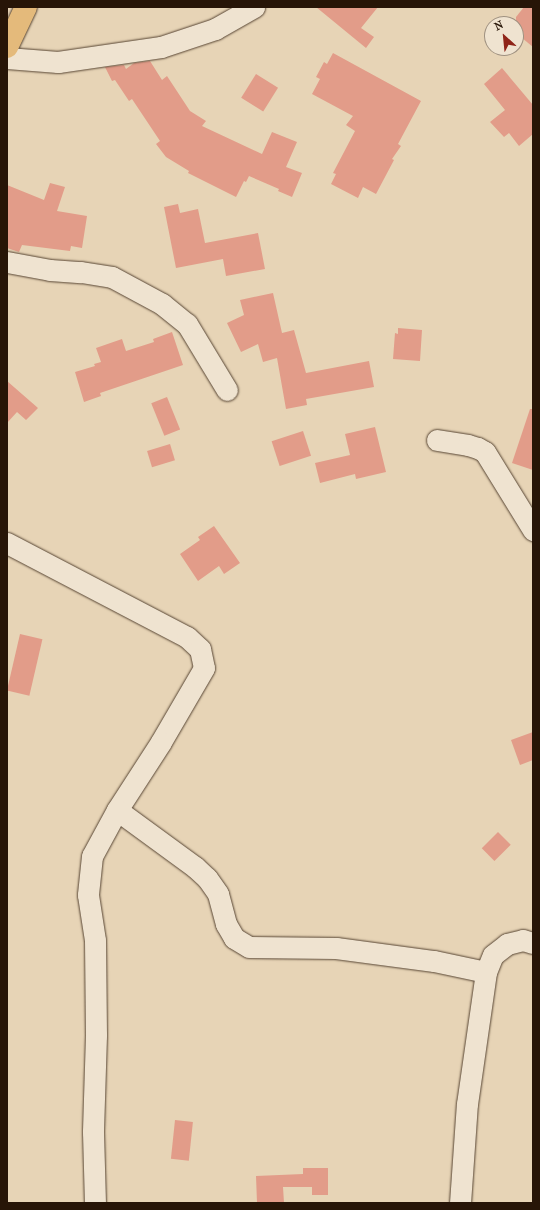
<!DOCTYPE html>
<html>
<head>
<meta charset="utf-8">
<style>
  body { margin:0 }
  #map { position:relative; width:540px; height:1210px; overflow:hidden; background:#e7d4b6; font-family:"IM FELL French Canon",serif }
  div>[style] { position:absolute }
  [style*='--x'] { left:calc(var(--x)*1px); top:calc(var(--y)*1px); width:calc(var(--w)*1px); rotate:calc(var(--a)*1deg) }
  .building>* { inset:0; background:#e29c89; transform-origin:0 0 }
  .roads { filter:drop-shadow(0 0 1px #574533) drop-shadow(0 0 1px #574533) }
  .minor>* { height:21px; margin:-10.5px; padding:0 10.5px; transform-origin:10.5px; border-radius:10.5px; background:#efe3d0 }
  .major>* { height:22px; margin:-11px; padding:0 11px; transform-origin:11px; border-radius:11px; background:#e4ba7b }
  span { translate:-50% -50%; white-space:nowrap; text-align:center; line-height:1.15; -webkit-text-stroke:3.5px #efe3d0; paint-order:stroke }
  .frame { position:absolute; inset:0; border:8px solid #271507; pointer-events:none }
  .north { position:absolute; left:484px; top:16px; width:40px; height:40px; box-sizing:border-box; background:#efe3d0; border:1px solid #9f9180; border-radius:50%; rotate:333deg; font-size:11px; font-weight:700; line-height:16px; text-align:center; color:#271507 }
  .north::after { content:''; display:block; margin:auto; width:14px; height:18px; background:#8f2418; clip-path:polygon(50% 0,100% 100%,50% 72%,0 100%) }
</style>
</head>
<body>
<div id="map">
  <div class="building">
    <i style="clip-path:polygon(316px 7px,378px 7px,361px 28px,374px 37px,366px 48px)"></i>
    <i style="clip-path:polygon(524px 7px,533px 7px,533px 47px,516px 33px,516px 17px)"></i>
    <i style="clip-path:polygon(333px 53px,421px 101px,398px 144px,401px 146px,392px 159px,394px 160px,376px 194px,363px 187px,358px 198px,331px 184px,336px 174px,333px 173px,355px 131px,346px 125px,353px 116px,312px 94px,320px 79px,316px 77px,324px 62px,327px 64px)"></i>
    <i style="clip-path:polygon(150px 61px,162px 80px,167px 76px,190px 111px,206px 121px,202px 126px,262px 154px,272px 132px,297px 142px,286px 167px,302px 173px,292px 197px,278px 191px,279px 189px,249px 176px,246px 182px,244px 181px,236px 197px,188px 173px,189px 171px,166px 157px,156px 144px,160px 141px,132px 99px,129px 101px,115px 80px,112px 81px,105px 67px,124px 65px,126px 69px,134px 63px)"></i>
    <i style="clip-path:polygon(502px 68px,533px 105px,533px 134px,519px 146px,509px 133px,504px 137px,490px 122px,505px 110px,484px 84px)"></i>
    <i style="left:256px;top:74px;width:26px;height:28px;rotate:32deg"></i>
    <i style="clip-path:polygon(50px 183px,65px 187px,57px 211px,87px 216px,82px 248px,71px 246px,70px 251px,22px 245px,19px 252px,7px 248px,7px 185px,44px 200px)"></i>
    <i style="clip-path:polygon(178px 204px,180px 213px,198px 209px,205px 243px,258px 233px,265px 269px,226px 276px,223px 259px,176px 268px,164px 207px)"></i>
    <i style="clip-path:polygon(273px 293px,282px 333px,294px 330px,306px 373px,369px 361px,374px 387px,306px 399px,307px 405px,286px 409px,277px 358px,263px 362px,258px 344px,241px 352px,227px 323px,244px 315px,240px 300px)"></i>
    <i style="clip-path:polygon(398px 328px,422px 330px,420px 361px,393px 359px,395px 333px,398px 334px)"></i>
    <i style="clip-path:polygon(172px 332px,183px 365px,100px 393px,101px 396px,84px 402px,75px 372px,95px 366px,94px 364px,101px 362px,96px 348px,122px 339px,126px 351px,154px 342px,153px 339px)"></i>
    <i style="clip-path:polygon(7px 381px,38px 408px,26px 420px,17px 412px,7px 423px)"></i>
    <i style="left:167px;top:397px;width:35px;height:17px;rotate:68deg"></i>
    <i style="clip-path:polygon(530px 409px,533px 409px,533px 470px,512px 463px)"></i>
    <i style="clip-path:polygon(375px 427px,386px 472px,356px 479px,355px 474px,320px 483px,315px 463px,350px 455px,345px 434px)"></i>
    <i style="left:303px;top:431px;width:26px;height:33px;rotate:72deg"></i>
    <i style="left:170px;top:444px;width:17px;height:24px;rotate:73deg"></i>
    <i style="clip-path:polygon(214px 526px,240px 563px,224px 574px,219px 566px,198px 581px,180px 554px,200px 540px,198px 537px)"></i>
    <i style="left:20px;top:634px;width:23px;height:58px;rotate:13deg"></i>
    <i style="clip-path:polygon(533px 732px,533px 760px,520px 765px,511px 740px)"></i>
    <i style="left:498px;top:832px;width:18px;height:23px;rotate:45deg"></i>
    <i style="left:175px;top:1120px;width:18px;height:39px;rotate:6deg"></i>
    <i style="clip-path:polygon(303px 1168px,328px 1168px,328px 1195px,312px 1195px,312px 1187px,283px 1187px,284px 1203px,257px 1203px,256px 1176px,303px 1174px)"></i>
  </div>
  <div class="roads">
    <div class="minor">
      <i style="--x:7;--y:58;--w:51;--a:4.5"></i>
      <i style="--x:58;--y:62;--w:104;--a:-8.3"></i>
      <i style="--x:161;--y:47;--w:57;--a:-18.4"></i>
      <i style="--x:215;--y:29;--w:45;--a:-29.4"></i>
      <i style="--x:7;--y:262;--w:44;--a:10.5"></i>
      <i style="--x:50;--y:270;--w:31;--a:4"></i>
      <i style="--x:81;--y:272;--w:31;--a:9"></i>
      <i style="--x:112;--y:277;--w:57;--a:28.4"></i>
      <i style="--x:162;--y:304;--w:32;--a:39"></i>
      <i style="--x:187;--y:324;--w:77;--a:58.8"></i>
      <i style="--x:437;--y:440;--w:31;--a:9"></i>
      <i style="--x:468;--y:445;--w:10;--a:17"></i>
      <i style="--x:478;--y:448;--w:8;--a:30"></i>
      <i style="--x:485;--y:452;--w:92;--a:58.4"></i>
      <i style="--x:7;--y:543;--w:203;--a:27.6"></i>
      <i style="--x:187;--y:637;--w:18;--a:43"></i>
      <i style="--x:200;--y:649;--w:19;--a:78"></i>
      <i style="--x:204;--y:668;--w:86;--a:120.2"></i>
      <i style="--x:161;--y:742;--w:81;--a:122.9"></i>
      <i style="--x:117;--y:810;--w:52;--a:118.5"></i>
      <i style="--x:92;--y:856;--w:39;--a:96"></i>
      <i style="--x:88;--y:895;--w:46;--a:81.2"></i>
      <i style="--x:95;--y:940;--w:95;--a:89.4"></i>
      <i style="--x:96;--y:1035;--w:97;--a:91.8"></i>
      <i style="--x:93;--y:1132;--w:71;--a:88.4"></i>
      <i style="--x:117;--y:810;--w:97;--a:36.2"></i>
      <i style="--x:195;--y:867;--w:16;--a:43"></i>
      <i style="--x:207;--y:878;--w:19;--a:55"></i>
      <i style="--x:218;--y:894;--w:31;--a:75"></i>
      <i style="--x:226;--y:924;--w:16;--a:60"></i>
      <i style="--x:234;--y:938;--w:17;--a:31"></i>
      <i style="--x:249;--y:947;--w:87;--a:0.7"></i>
      <i style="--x:336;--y:948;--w:99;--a:7.6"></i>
      <i style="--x:434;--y:961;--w:53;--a:11.9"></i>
      <i style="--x:460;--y:1203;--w:99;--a:-86"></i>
      <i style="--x:467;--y:1104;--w:133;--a:-81.8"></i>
      <i style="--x:486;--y:972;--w:18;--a:-68"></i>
      <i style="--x:493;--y:955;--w:18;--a:-38"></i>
      <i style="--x:507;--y:944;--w:16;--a:-14"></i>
      <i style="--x:523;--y:940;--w:10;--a:17"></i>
    </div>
    <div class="major">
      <i style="--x:7;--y:47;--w:44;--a:-64.6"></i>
    </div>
  </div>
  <div class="frame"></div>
  <div class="north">N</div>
</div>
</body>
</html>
